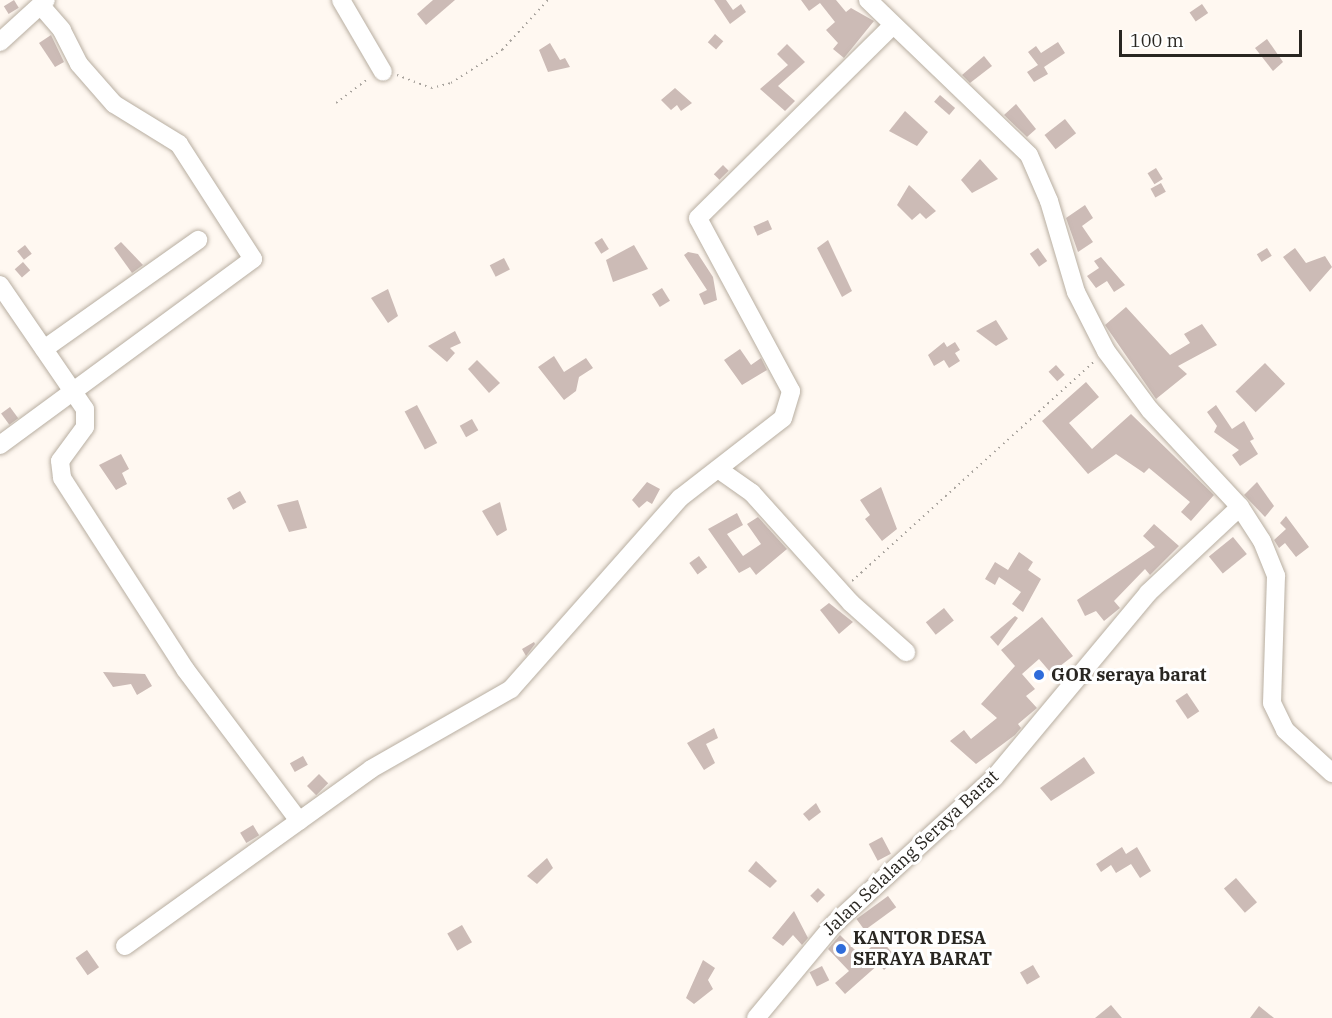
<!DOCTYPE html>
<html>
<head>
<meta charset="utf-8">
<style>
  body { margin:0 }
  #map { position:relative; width:1332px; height:1018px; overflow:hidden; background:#fff8f1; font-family:"IBM Plex Serif",serif }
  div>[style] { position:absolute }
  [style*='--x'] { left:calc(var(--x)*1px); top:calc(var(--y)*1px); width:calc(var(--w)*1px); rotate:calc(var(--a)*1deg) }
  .building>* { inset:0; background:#ccbbb6; transform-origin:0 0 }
  .path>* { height:2px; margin-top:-1px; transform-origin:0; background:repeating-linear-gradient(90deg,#a8a39d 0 1.5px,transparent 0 6px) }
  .roads { filter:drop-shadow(0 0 2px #b8aea1) drop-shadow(0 0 2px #b8aea1) }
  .minor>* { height:18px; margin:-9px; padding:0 9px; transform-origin:9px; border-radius:9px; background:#fff }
  .dots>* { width:16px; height:16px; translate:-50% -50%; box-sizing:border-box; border:3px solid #fff; border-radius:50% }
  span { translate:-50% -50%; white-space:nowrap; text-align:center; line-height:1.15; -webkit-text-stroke:6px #fff; paint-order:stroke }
  .poi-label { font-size:18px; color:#292621; font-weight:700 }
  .left { translate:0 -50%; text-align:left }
  .street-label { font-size:18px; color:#292621 }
  .scale { position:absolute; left:1119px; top:30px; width:183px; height:27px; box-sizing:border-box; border:3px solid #292621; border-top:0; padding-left:8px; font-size:18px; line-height:21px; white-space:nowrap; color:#292621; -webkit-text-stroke:4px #fff; paint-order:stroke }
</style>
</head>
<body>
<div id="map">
  <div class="building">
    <i style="left:14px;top:0;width:9px;height:12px;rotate:58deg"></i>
    <i style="clip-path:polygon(433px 0,455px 0,426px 25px,417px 14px)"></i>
    <i style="clip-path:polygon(714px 0,726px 0,733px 10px,741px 4px,746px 12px,730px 24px)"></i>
    <i style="clip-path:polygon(801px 0,836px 0,846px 12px,851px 8px,874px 21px,844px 58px,833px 49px,838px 43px,826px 30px,835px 22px,820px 3px,809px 11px)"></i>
    <i style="left:1202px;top:4px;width:11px;height:15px;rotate:56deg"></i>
    <i style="left:715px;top:34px;width:11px;height:11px;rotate:41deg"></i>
    <i style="clip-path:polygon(51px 35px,64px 62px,55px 67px,39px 43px)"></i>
    <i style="clip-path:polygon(1267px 39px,1283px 62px,1273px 71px,1255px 48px)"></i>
    <i style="clip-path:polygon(1058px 42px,1065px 53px,1044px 67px,1048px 74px,1034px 82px,1027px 72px,1038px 65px,1028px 52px,1036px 46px,1041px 53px)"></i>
    <i style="clip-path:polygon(550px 43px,560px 60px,565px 58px,570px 67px,548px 72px,539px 50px)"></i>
    <i style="clip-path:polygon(787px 44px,805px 62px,778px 86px,795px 101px,785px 111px,760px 89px,788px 65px,777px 54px)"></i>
    <i style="clip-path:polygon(984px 56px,992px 66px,970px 83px,962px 75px)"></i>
    <i style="clip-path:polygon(675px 88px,692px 103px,681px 111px,677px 105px,671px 110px,661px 100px)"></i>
    <i style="left:940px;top:95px;width:20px;height:9px;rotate:41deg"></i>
    <i style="clip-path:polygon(1016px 104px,1036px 129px,1027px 137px,1004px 115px)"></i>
    <i style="clip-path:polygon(905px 111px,928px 132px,917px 146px,889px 131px)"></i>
    <i style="left:1065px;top:119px;width:18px;height:26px;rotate:52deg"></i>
    <i style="clip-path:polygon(980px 159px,998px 179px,972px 193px,961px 180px)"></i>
    <i style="left:723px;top:165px;width:8px;height:13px;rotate:45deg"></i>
    <i style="left:1156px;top:168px;width:13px;height:10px;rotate:58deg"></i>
    <i style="left:1161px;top:183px;width:10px;height:12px;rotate:61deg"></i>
    <i style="clip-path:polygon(909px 185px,936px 211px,926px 219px,920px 213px,912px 220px,897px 205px)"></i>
    <i style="clip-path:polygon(1085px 205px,1093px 218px,1082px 226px,1093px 242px,1078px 252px,1066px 218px)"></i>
    <i style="left:768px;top:220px;width:10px;height:16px;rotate:66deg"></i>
    <i style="left:602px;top:238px;width:13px;height:9px;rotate:58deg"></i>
    <i style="clip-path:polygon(828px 240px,852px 291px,842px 297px,817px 248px)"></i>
    <i style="clip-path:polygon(121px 242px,143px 265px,132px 273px,114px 248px)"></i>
    <i style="left:25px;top:245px;width:11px;height:10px;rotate:52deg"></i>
    <i style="clip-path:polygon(634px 245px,648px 269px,613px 282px,606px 260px)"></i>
    <i style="left:1038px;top:248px;width:16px;height:10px;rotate:55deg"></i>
    <i style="left:1267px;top:248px;width:9px;height:12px;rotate:58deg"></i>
    <i style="clip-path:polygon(1295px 248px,1306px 263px,1325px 256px,1332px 267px,1310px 292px,1283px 257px)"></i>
    <i style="clip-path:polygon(688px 252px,698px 254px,713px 277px,717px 300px,704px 305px,699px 294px,707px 290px,684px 255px)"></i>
    <i style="clip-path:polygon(1101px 257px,1125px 285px,1114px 292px,1107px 281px,1096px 288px,1087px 276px,1099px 268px,1094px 261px)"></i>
    <i style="left:504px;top:258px;width:13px;height:16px;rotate:63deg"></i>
    <i style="left:23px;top:262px;width:11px;height:11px;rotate:49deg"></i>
    <i style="left:662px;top:288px;width:15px;height:12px;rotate:58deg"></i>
    <i style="clip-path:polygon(388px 289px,398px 316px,388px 323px,371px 298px)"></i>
    <i style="clip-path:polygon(1126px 307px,1170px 355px,1190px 343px,1184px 334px,1202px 324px,1217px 345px,1178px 366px,1187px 374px,1156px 399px,1105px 325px)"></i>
    <i style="clip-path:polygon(996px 320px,1008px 339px,996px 346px,976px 331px)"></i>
    <i style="clip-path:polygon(455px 331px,461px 343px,450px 348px,455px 353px,447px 362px,428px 346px)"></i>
    <i style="clip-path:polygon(944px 342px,947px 347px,955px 342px,960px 350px,955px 353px,960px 361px,949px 368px,944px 360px,934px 366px,928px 355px)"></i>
    <i style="clip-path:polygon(740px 349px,751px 365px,761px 358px,767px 370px,742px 385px,724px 360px)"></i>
    <i style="clip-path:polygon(554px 356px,564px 372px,586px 358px,593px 368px,579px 377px,576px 391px,564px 400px,538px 367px)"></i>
    <i style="clip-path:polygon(477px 360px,500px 383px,489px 393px,468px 369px)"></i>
    <i style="left:1265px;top:363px;width:29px;height:41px;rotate:46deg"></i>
    <i style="left:1056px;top:365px;width:13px;height:10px;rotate:48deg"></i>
    <i style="clip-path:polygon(1086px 382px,1099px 397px,1069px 423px,1092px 449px,1131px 414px,1214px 495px,1191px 521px,1181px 512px,1190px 502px,1149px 468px,1144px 473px,1116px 454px,1088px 474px,1042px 421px)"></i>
    <i style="left:417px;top:405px;width:43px;height:14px;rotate:62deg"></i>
    <i style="clip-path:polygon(1216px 405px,1232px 429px,1244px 421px,1254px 439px,1250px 441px,1258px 454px,1240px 466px,1232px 455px,1239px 450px,1214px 432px,1217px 426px,1207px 412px)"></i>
    <i style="left:10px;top:407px;width:14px;height:11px;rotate:54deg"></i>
    <i style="left:472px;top:419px;width:13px;height:14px;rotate:61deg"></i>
    <i style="clip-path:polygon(121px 454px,129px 469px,122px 473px,127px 484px,116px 490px,99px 465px)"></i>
    <i style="clip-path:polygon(647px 482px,660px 489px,652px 504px,647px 501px,639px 508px,632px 500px)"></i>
    <i style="clip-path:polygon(1257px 482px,1274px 506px,1265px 517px,1244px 495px)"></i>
    <i style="clip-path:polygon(881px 487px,897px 529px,882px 541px,865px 519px,870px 515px,860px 500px)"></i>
    <i style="left:240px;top:491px;width:13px;height:15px;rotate:61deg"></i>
    <i style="clip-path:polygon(298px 500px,307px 528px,289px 532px,277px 505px)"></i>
    <i style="clip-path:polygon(500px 502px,507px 530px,497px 536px,482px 511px)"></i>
    <i style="clip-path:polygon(737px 513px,743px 525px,727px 534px,743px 556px,761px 544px,747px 524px,758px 517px,787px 549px,756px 575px,750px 567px,739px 573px,708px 529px)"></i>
    <i style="clip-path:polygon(1286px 516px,1309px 547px,1296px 557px,1285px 543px,1279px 548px,1274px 540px,1286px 529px,1280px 523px)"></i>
    <i style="clip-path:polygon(1154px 524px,1179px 546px,1150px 575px,1145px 569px,1114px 601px,1120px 608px,1104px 621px,1096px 611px,1085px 616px,1077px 600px,1155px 547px,1143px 536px)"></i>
    <i style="left:1233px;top:537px;width:22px;height:31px;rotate:51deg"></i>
    <i style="clip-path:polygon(1019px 552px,1033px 562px,1028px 570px,1041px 579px,1023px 612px,1012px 604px,1021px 592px,999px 577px,995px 585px,985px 579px,995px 562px,1008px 570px)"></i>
    <i style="left:699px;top:556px;width:14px;height:12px;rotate:54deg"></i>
    <i style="clip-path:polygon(829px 603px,853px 622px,839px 634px,820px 610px)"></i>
    <i style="left:944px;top:608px;width:16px;height:23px;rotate:52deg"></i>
    <i style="clip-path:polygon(1015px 616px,1018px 618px,998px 646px,990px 637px)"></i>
    <i style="clip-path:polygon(1042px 617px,1073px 656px,1051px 673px,1039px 659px,1022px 674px,1035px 689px,1026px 696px,1037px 708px,1018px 724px,1021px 728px,1015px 735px,976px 764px,950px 741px,964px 730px,971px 739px,997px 718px,981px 704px,1015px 666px,1001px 650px)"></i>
    <i style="clip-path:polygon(534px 642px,535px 644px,526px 656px,522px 649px)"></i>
    <i style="clip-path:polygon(103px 672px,145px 674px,152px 686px,137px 695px,131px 684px,113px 687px)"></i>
    <i style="left:1187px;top:693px;width:22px;height:14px;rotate:56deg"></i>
    <i style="clip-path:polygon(714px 728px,718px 738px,706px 744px,715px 763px,704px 770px,687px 743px)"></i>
    <i style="left:303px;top:756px;width:10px;height:15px;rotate:61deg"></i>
    <i style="clip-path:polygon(1084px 757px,1095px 773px,1051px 801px,1040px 788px)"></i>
    <i style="left:319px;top:774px;width:13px;height:17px;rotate:45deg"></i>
    <i style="clip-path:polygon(816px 803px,821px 812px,809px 821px,803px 814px)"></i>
    <i style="left:253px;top:825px;width:12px;height:15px;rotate:59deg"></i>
    <i style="left:882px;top:837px;width:19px;height:15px;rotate:62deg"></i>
    <i style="clip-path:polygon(1122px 847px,1126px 854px,1137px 847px,1151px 871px,1140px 878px,1131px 864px,1116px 873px,1111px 865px,1101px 872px,1096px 864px)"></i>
    <i style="clip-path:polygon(547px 858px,553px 868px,537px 884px,527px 876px)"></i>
    <i style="clip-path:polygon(756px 861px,777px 881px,770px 888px,748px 871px)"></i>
    <i style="left:1236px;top:878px;width:32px;height:16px;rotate:49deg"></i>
    <i style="left:818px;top:888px;width:10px;height:11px;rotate:45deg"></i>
    <i style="left:888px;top:896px;width:14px;height:39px;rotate:54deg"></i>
    <i style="clip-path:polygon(794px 911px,808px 938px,802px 945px,793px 935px,783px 946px,772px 938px)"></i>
    <i style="left:462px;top:925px;width:20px;height:17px;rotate:60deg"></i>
    <i style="clip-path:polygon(840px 935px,861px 956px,880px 939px,897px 958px,884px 970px,879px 964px,845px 994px,835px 983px,849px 971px,828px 949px)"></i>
    <i style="left:87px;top:950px;width:21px;height:14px;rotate:55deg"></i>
    <i style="clip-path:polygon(703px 960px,715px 968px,708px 980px,713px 989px,694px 1004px,686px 998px)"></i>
    <i style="left:1033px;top:965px;width:14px;height:15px;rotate:60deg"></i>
    <i style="left:822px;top:966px;width:16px;height:14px;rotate:63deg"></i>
    <i style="clip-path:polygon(1111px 1005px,1122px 1018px,1095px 1018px)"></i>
    <i style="clip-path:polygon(1259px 1006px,1274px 1018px,1250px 1018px)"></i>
  </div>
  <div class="path">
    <i style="--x:397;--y:75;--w:36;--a:21"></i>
    <i style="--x:431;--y:88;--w:21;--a:-14"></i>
    <i style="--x:451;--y:83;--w:61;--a:-32.9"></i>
    <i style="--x:502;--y:50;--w:68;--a:-47.4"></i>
    <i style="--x:336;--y:103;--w:41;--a:-37.1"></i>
    <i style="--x:852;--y:581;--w:328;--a:-42.2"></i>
  </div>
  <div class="roads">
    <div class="minor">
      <i style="--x:341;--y:0;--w:83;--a:59.7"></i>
      <i style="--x:868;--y:0;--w:223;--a:43.9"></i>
      <i style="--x:1029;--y:155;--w:50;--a:66.5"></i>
      <i style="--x:1049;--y:201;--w:95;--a:73.5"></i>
      <i style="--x:1076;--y:292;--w:66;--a:63"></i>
      <i style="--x:1106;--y:351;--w:74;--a:53.3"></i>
      <i style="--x:1150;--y:410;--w:132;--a:47.1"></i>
      <i style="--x:1240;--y:507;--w:40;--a:57.1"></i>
      <i style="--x:1262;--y:541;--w:38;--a:68"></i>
      <i style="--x:1276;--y:576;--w:127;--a:91.8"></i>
      <i style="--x:1272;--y:703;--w:30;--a:64"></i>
      <i style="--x:1285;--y:730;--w:64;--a:42.5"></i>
      <i style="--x:0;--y:42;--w:62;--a:-42.4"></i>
      <i style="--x:0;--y:285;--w:150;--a:55.6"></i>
      <i style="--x:85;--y:409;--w:18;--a:90"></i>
      <i style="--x:85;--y:427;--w:42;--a:126.3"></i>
      <i style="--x:60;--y:461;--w:17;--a:83"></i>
      <i style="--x:62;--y:478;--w:227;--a:57.2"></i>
      <i style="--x:185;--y:669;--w:190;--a:53.1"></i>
      <i style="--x:44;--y:349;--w:189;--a:-35.3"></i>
      <i style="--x:0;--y:445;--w:314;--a:-36.3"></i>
      <i style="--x:253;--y:259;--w:137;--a:-122.8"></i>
      <i style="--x:179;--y:144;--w:76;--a:-148.4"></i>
      <i style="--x:114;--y:104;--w:53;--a:-131.2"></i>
      <i style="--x:79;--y:64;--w:38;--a:-117"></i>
      <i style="--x:62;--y:30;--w:32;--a:-131"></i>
      <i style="--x:718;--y:469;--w:42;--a:35.2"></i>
      <i style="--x:752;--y:493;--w:148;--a:48"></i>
      <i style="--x:851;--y:603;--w:74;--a:41.7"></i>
      <i style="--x:125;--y:946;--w:303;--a:-35.7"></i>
      <i style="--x:371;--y:769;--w:161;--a:-29.7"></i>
      <i style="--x:511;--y:689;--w:255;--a:-48.5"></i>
      <i style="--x:680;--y:498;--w:130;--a:-37.8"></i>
      <i style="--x:783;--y:418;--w:28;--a:-73"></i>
      <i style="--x:791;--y:391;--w:196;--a:-118.3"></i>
      <i style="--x:698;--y:218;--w:273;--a:-44.7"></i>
      <i style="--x:756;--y:1018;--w:124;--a:-50.3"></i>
      <i style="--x:835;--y:923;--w:215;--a:-42.4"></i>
      <i style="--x:994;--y:778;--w:241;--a:-50.2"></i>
      <i style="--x:1148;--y:593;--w:126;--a:-43.1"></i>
    </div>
  </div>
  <div class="dots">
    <i style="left:1039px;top:675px;background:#2f6cda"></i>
    <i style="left:841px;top:949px;background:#2f6cda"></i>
  </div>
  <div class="poi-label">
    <span class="left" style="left:1051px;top:675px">GOR seraya barat</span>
    <span class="left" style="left:853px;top:949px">KANTOR DESA<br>SERAYA BARAT</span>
  </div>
  <div class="street-label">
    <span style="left:911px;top:853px;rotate:-43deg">Jalan Selalang Seraya Barat</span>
  </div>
  <div class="scale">100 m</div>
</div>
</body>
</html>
